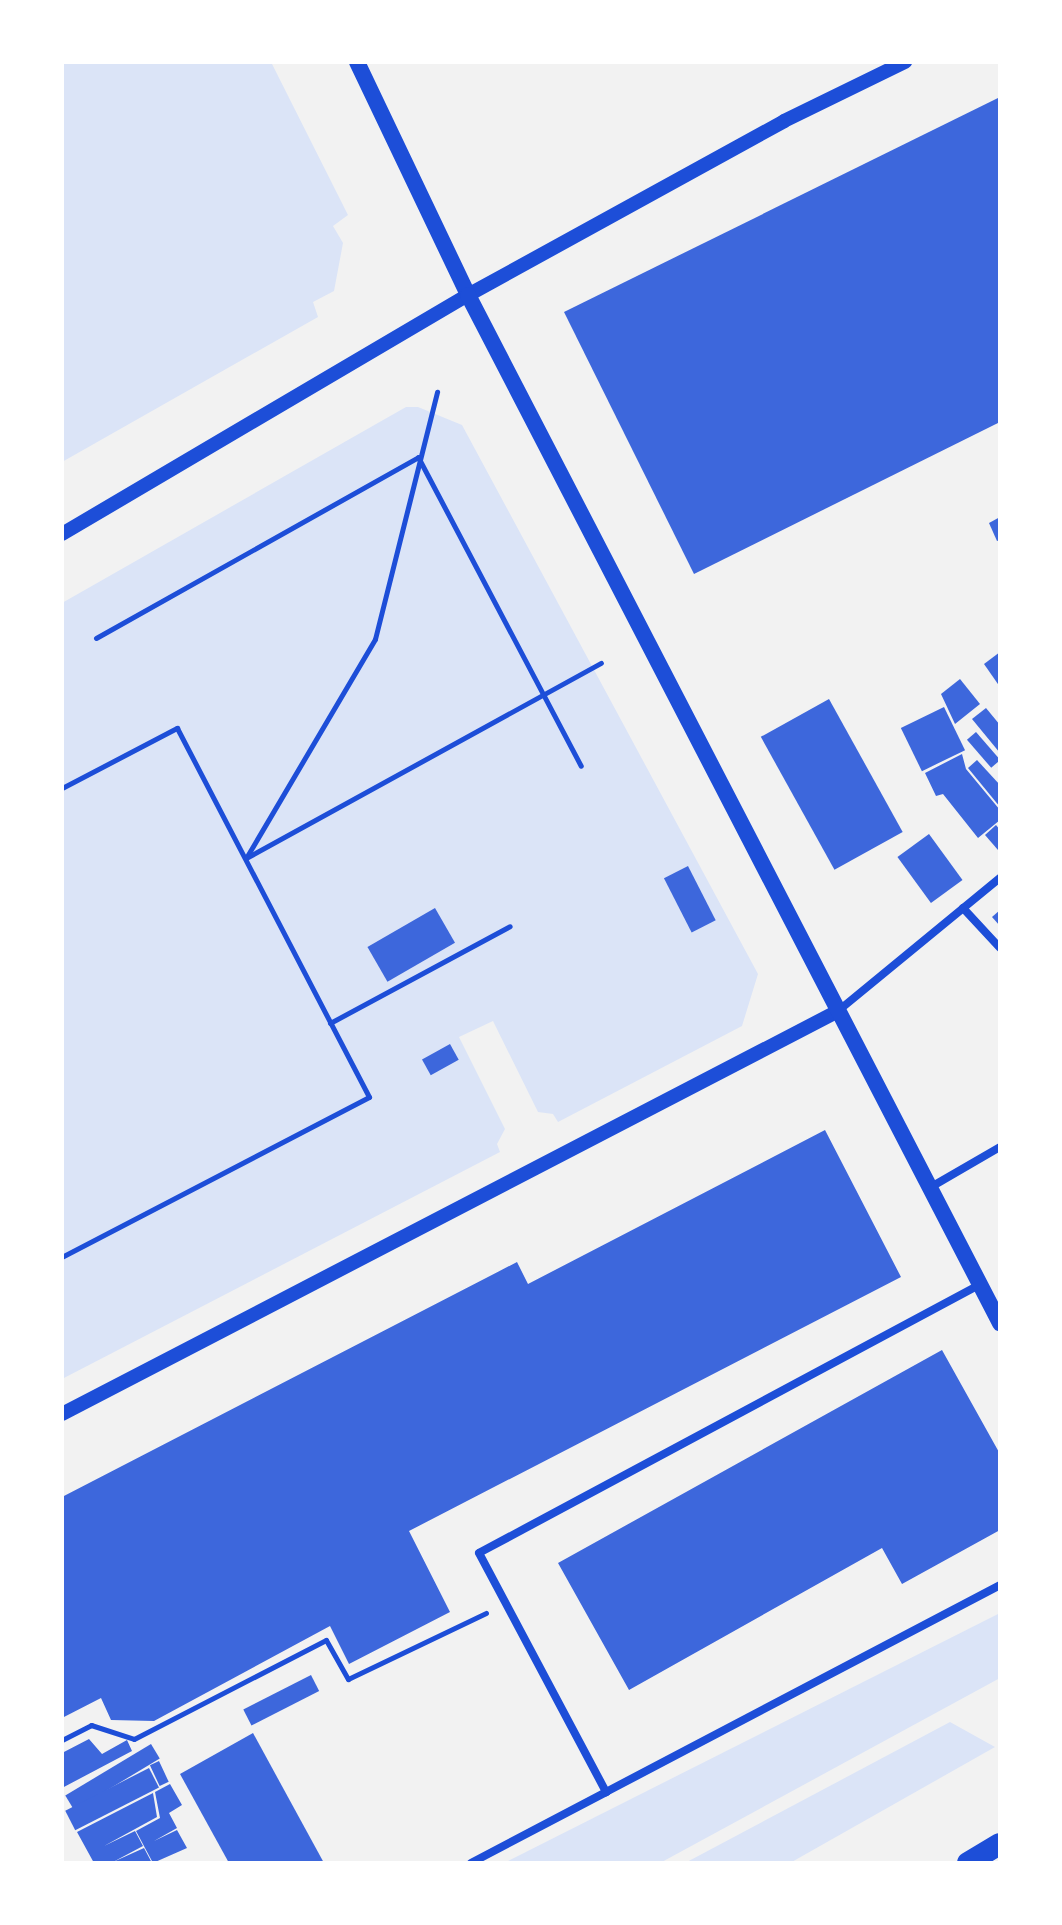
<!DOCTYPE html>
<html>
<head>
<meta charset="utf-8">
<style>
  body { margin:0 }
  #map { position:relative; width:1062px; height:1925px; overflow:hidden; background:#f2f2f2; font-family:Montserrat,sans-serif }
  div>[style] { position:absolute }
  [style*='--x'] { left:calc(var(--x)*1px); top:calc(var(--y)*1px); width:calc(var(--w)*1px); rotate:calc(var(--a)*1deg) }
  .green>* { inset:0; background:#dbe4f7 }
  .building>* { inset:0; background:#3d67dc; transform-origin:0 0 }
  .path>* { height:5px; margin:-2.5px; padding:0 2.5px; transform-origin:2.5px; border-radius:2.5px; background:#1d4ed8 }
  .minor>* { height:8px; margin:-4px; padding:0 4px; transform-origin:4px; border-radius:4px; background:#1d4ed8 }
  .tertiary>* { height:14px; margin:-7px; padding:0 7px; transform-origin:7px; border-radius:7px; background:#1d4ed8 }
  .secondary>* { height:16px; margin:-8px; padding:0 8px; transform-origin:8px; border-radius:8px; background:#1d4ed8 }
  .trunk>* { height:22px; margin:-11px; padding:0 11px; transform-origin:11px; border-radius:11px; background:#1d4ed8 }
  span { translate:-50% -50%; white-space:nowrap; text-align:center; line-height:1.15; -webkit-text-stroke:6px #fff; paint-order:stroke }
  .frame { position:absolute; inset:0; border:64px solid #fff; pointer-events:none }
</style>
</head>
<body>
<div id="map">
  <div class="green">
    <i style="clip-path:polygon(62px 62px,271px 62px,348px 215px,333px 226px,343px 243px,334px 291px,313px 302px,318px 317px,62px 462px)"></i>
    <i style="clip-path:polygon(406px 407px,418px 407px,462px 425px,758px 974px,742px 1026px,558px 1122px,553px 1114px,538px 1112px,493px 1021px,459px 1037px,505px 1129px,497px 1144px,500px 1152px,62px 1379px,62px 603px)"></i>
    <i style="clip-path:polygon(1000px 1613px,1000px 1678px,660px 1863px,504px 1863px)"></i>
    <i style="clip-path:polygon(950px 1722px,995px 1747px,790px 1863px,685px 1863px)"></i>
  </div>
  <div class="building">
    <i style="clip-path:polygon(1000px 97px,1000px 422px,694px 574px,564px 312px)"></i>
    <i style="clip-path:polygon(1000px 517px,1000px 540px,997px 541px,989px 523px)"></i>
    <i style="clip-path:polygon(1000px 652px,1000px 687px,984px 664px)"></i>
    <i style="clip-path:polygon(960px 679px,980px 704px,955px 724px,941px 694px)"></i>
    <i style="left:829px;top:699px;width:152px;height:78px;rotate:61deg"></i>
    <i style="left:944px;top:707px;width:48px;height:48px;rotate:64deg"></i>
    <i style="clip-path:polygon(986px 708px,1000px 725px,1000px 753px,972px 719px)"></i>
    <i style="left:976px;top:732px;width:37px;height:12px;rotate:49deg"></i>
    <i style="clip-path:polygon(962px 754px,966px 769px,1000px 810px,1000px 820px,978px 838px,943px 794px,936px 796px,925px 773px)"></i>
    <i style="clip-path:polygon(977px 760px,1000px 785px,1000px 807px,968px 768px)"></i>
    <i style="clip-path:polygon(996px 825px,1000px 830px,998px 850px,985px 835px)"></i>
    <i style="left:929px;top:834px;width:57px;height:39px;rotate:54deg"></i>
    <i style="left:688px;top:866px;width:61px;height:27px;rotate:63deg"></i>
    <i style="left:435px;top:908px;width:40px;height:78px;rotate:60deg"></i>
    <i style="clip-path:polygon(1000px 910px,1000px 926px,992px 917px)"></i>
    <i style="left:450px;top:1044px;width:18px;height:32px;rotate:61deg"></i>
    <i style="clip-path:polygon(825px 1130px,901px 1277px,409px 1531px,450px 1612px,349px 1664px,330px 1626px,154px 1721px,111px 1720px,101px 1698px,62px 1718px,62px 1497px,517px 1262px,528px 1284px)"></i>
    <i style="clip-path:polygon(942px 1350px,1000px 1454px,1000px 1530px,902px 1584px,882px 1548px,629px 1690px,558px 1563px)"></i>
    <i style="left:311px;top:1675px;width:18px;height:76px;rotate:63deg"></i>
    <i style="clip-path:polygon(253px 1733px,324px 1863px,229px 1863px,180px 1774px)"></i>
    <i style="clip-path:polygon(89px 1739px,102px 1754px,127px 1740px,132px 1751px,62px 1788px,62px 1753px)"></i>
    <i style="left:151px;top:1744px;width:17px;height:100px;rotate:59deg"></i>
    <i style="left:159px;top:1761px;width:23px;height:10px;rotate:65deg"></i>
    <i style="left:149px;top:1768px;width:22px;height:94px;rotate:63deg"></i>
    <i style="clip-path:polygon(170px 1784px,182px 1805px,169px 1813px,177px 1828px,154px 1841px,177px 1830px,187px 1848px,153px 1863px,136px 1831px,160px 1818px,155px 1792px)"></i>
    <i style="clip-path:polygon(153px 1793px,157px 1817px,104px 1846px,135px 1831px,143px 1846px,113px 1862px,144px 1848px,152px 1863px,94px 1863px,77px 1832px)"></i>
  </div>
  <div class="path">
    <i style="--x:96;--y:638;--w:369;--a:-29.3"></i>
    <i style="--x:418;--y:457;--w:349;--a:62.2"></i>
    <i style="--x:62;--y:788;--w:130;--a:-27.6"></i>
    <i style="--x:177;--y:728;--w:416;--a:62.5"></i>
    <i style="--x:369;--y:1097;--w:346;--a:152.5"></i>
    <i style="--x:246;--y:858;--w:254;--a:-59.5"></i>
    <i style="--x:375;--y:639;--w:255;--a:-75.9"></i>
    <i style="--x:246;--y:858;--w:405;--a:-28.8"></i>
    <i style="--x:330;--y:1023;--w:204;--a:-28.3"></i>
    <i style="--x:62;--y:1740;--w:33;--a:-27"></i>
    <i style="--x:91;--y:1725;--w:45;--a:18"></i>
    <i style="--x:134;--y:1739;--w:216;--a:-27.3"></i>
    <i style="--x:326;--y:1640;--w:45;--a:60.6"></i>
    <i style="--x:348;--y:1679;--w:153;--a:-25.6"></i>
  </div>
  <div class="minor">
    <i style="--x:963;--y:908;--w:54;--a:47.2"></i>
    <i style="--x:838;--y:1011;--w:210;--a:-39.4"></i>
    <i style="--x:931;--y:1187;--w:80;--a:-30.1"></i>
    <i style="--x:979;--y:1285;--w:567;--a:151.81"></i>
    <i style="--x:479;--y:1553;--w:271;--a:62"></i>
    <i style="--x:606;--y:1792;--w:445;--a:-27.7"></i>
    <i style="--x:471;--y:1863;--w:153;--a:-27.7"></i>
  </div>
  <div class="tertiary">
    <i style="--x:62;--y:534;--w:471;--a:-30.5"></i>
    <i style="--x:468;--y:295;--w:361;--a:-28.8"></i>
    <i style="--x:784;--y:121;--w:135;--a:-26"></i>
    <i style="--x:62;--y:1414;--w:874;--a:-27.44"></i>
  </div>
  <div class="secondary">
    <i style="--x:357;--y:62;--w:258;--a:64.5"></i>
    <i style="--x:468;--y:295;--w:1158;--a:62.64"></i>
  </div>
  <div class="trunk">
    <i style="--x:968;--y:1863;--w:37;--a:-31"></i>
  </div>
  <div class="frame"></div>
</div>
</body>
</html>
